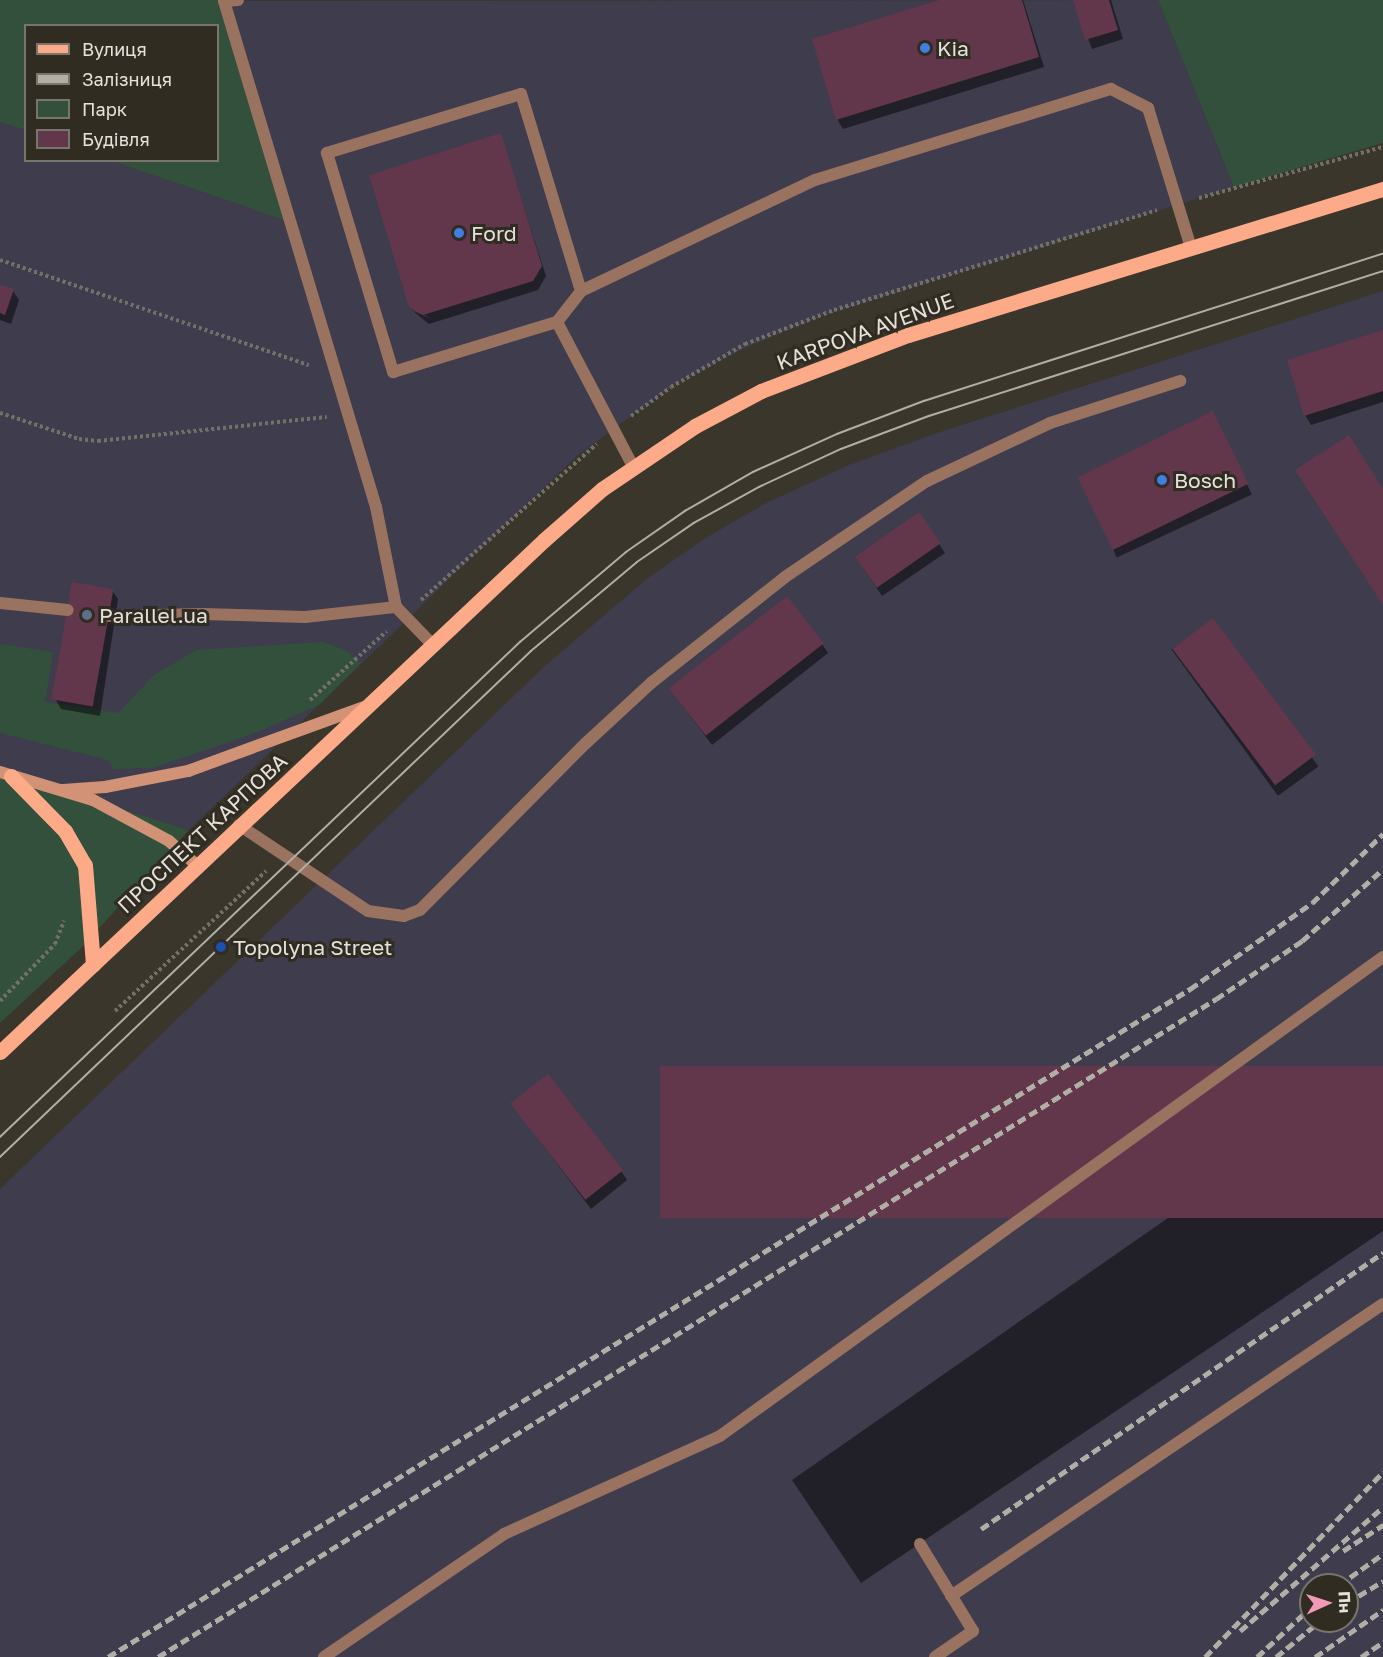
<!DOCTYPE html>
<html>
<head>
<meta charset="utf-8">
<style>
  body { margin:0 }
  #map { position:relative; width:1383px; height:1657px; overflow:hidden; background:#3a362c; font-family:"Golos Text",sans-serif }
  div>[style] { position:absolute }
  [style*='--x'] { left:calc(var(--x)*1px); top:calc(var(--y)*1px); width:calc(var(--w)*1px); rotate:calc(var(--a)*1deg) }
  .industrial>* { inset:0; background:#3e3c4d }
  .green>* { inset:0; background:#33503d }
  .shadow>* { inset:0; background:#0007; transform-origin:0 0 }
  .building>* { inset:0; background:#63374b; transform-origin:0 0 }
  .path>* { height:4px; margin-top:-2px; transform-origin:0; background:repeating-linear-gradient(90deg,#747067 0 3px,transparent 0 6px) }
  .lane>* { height:12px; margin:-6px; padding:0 6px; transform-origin:6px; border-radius:6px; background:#9a7260 }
  .secondary>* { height:12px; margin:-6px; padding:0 6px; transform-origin:6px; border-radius:6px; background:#d19276 }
  .primary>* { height:15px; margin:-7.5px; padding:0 7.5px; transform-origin:7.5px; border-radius:7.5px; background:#fcaa87 }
  .tram>* { height:1.5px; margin:-0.75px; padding:0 0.75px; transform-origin:0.75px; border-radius:0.75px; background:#b1aea6 }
  .rail>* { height:4.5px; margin-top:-2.25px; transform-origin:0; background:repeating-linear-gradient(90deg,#b1aea6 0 9px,transparent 0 13.5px) }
  .dots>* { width:16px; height:16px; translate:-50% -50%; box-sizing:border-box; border:3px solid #302c22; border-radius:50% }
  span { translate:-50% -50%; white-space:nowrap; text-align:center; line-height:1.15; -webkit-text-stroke:6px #302c22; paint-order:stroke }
  .poi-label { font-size:21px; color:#e5e2dc }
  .left { translate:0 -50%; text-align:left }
  .street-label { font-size:21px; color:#e5e2dc }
  .legend { position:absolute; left:24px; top:24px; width:195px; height:138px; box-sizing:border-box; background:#302c22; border:2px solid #78756c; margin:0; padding:8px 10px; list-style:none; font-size:18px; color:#e5e2dc }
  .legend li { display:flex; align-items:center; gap:12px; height:30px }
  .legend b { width:30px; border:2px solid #78756c }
  .north { position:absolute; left:1299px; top:1573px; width:60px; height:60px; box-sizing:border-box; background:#302c22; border:2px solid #78756c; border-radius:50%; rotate:87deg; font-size:16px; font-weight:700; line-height:24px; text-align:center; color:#e5e2dc }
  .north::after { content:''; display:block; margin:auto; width:21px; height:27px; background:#f09ab6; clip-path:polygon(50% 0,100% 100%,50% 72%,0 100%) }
</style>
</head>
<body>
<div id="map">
  <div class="industrial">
    <i style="clip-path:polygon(1158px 0,1234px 187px,822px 316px,743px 349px,673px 386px,578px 455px,189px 830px,0 771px,0 122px,25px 130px,26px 160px,112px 161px,290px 222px,224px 1px)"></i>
    <i style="clip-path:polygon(evenodd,1383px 291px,1383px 1657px,0 1657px,0 1189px,546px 665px,648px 578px,704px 539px,766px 503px,849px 465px,937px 433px,1383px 291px,1311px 1585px,1347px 1585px,1347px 1621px,1311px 1621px,1311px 1585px)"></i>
  </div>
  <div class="green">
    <i style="clip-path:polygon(0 0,238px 0,225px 1px,290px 222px,112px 161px,218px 160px,218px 26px,26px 26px,25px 130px,0 122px)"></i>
    <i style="clip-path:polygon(1158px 0,1383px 0,1383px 143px,1234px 187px)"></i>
    <i style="clip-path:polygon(323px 642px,345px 650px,361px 663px,319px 705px,255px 733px,153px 768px,113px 769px,108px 760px,0 733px,0 644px,53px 652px,45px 702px,118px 713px,153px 676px,196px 650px)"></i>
    <i style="clip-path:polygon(0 771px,189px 830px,80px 949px,0 1023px)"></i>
  </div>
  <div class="shadow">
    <i style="clip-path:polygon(944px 0,1023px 0,1044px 67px,843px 129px,837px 119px)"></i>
    <i style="clip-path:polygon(1074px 0,1111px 0,1123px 39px,1092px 49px)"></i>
    <i style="clip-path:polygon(500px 135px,546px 276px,538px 290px,429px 324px,413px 311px,430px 318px,411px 306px)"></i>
    <i style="clip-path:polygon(0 286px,13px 291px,19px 300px,11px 324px,0 320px)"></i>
    <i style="clip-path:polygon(1383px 331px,1383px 402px,1311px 425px,1305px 415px)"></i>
    <i style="left:1218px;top:422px;width:80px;height:149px;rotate:65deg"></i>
    <i style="clip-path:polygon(919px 514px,945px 553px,882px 596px,862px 566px)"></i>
    <i style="clip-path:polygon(112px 590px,118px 599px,100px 716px,61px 709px,56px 700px)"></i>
    <i style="left:1212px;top:620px;width:181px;height:50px;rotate:54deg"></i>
    <i style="clip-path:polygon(822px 644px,828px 653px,712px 745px,670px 689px)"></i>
    <i style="clip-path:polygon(1383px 1068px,1383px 1231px,861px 1583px,792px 1480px)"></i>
    <i style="clip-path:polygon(512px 1104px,621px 1171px,627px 1180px,591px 1209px)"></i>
  </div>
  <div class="building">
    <i style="clip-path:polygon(939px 0,1022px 0,1039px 57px,836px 120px,812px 39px)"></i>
    <i style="clip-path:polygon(1073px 0,1109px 0,1118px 30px,1085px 40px)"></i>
    <i style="clip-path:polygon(501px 133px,542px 266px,533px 281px,423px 315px,409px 307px,369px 175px)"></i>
    <i style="clip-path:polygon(0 285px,14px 289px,5px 315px,0 313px)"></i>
    <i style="clip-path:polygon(1383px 330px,1383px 391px,1304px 416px,1287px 360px)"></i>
    <i style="left:1213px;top:411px;width:81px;height:151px;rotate:64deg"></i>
    <i style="clip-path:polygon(1349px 435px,1383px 489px,1383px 605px,1295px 470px)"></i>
    <i style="left:919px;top:512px;width:38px;height:78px;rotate:55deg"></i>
    <i style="left:72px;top:582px;width:42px;height:119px;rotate:10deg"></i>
    <i style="left:787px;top:596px;width:60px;height:150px;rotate:52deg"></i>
    <i style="left:1213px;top:618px;width:171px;height:51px;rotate:53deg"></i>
    <i style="left:1383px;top:1066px;width:152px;height:723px;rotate:90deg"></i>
    <i style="left:548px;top:1074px;width:122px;height:48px;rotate:52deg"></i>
  </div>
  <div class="path">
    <i style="--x:1199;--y:198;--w:191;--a:-15.5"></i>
    <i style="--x:0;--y:260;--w:326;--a:18.8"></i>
    <i style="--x:0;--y:413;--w:83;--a:18.2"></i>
    <i style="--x:79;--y:439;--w:19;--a:6"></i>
    <i style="--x:98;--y:441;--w:230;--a:-6"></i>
    <i style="--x:631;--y:416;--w:49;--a:-35.9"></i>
    <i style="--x:671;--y:387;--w:86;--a:-30.2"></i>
    <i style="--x:745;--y:344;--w:95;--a:-20.9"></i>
    <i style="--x:834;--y:310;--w:338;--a:-17.2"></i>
    <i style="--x:421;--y:600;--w:235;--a:-41.6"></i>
    <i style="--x:310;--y:700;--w:103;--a:-41.9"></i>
    <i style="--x:0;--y:1001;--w:79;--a:-46"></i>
    <i style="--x:55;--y:944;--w:25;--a:-69"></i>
    <i style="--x:115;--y:1011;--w:206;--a:-42.8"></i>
  </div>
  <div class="lane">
    <i style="--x:238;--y:0;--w:14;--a:176"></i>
    <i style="--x:224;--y:1;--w:528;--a:73.28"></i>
    <i style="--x:376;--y:507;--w:102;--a:78.7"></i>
    <i style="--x:396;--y:607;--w:52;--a:45.8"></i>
    <i style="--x:581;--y:291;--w:206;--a:-106.9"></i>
    <i style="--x:521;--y:94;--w:203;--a:163.1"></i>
    <i style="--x:327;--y:153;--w:229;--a:73.2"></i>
    <i style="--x:393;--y:372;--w:171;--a:-17"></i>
    <i style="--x:557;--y:322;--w:39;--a:-52"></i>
    <i style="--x:581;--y:291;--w:259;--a:-25.4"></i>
    <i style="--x:815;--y:180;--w:310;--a:-17.1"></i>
    <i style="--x:1111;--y:89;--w:42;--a:27.2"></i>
    <i style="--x:1148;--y:108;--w:146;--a:72.9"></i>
    <i style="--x:557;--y:322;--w:163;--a:62.2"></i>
    <i style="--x:0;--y:603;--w:68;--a:5.9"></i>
    <i style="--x:109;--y:616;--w:94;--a:-1.2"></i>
    <i style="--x:203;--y:614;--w:102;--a:1.7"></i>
    <i style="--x:305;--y:617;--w:92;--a:-6.3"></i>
    <i style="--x:239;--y:825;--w:155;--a:33.7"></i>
    <i style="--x:368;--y:911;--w:36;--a:8"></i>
    <i style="--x:404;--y:916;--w:17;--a:-21"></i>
    <i style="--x:420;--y:910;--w:235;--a:-45.2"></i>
    <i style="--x:586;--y:743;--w:88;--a:-42.7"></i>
    <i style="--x:651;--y:683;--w:171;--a:-38.3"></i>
    <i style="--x:785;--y:577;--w:171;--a:-34.1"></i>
    <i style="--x:927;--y:481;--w:136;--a:-25.2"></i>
    <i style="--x:1050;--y:423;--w:137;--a:-17.9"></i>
    <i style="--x:920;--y:1544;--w:102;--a:58.7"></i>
    <i style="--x:973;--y:1631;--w:46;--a:145.6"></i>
    <i style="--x:951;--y:1596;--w:521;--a:-34.06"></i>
    <i style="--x:324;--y:1657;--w:218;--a:-34.3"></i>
    <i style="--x:504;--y:1534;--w:237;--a:-24.4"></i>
    <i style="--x:720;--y:1436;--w:818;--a:-35.85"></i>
  </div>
  <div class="secondary">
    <i style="--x:0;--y:772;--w:97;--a:16.8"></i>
    <i style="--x:93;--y:800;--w:86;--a:28.3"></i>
    <i style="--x:169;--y:841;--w:37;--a:41"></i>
    <i style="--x:63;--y:790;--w:42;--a:-4.1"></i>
    <i style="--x:105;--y:787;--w:85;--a:-10.9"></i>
    <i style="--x:188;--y:771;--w:187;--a:-20"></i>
  </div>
  <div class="primary">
    <i style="--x:11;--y:776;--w:77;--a:45.5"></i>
    <i style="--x:65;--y:831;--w:39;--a:60"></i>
    <i style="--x:85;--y:865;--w:100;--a:85.4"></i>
    <i style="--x:0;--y:1052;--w:747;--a:-43.26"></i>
    <i style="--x:544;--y:540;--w:77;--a:-41.3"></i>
    <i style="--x:602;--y:489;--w:112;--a:-34.1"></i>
    <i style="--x:695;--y:426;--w:75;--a:-27.9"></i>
    <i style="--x:761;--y:391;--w:157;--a:-20.9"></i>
    <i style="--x:908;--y:335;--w:497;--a:-17.1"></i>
  </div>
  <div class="tram">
    <i style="--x:0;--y:1137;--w:718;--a:-43.59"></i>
    <i style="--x:520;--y:642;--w:139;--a:-40.3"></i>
    <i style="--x:626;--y:552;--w:72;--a:-34.8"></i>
    <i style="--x:685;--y:511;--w:78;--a:-29.8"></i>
    <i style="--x:753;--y:472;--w:92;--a:-24.3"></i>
    <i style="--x:837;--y:434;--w:93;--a:-20.8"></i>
    <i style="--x:924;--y:401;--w:482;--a:-17.8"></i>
    <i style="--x:0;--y:1157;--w:733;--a:-43.62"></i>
    <i style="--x:531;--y:651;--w:138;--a:-40"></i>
    <i style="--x:637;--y:562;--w:69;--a:-34.4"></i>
    <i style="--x:694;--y:523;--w:74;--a:-29"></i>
    <i style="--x:759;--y:487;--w:90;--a:-24.9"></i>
    <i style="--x:841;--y:449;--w:94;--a:-20.6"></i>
    <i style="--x:929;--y:416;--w:477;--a:-17.7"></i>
  </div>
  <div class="rail">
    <i style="--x:981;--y:1529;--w:488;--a:-34.5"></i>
    <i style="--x:1343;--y:1551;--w:48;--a:-33"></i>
    <i style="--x:1339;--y:1585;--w:54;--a:-35.2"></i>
    <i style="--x:1347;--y:1603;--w:42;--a:-31.4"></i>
    <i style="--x:1240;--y:1631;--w:189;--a:-40.9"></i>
    <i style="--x:108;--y:1657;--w:1272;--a:-31.69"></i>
    <i style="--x:1190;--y:989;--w:149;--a:-35.2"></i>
    <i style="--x:1312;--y:903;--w:99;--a:-44.2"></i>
    <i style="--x:158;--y:1657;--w:1246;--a:-31.88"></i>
    <i style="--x:1216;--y:999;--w:104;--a:-34"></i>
    <i style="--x:1302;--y:941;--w:108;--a:-41.6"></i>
    <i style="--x:1205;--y:1657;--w:257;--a:-46.1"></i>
    <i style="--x:1257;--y:1657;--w:74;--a:-42.8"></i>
    <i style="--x:1276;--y:1657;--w:57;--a:-39.3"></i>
    <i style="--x:1315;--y:1657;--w:83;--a:-34.7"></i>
    <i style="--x:1361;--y:1657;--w:27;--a:-34"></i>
  </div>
  <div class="dots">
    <i style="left:925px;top:48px;background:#3f7fe0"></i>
    <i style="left:459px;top:233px;background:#3f7fe0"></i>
    <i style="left:1162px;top:480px;background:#3f7fe0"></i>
    <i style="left:87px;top:615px;background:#5c6f8a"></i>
    <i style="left:221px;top:947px;background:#1a4fb4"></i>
  </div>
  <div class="poi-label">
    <span class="left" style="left:937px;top:48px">Kia</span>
    <span class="left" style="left:471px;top:233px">Ford</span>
    <span class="left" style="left:1174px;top:480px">Bosch</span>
    <span class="left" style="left:99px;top:615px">Parallel.ua</span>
    <span class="left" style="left:233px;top:947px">Topolyna Street</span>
  </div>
  <div class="street-label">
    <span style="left:865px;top:331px;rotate:-20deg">KARPOVA AVENUE</span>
    <span style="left:202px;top:833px;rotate:-43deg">ПРОСПЕКТ КАРПОВА</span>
  </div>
  <ul class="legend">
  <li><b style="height:8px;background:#fcaa87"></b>Вулиця</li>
  <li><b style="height:8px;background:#b1aea6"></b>Залізниця</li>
  <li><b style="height:16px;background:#33503d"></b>Парк</li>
  <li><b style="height:16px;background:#63374b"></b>Будівля</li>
  </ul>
  <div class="north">Пн</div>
</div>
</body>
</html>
